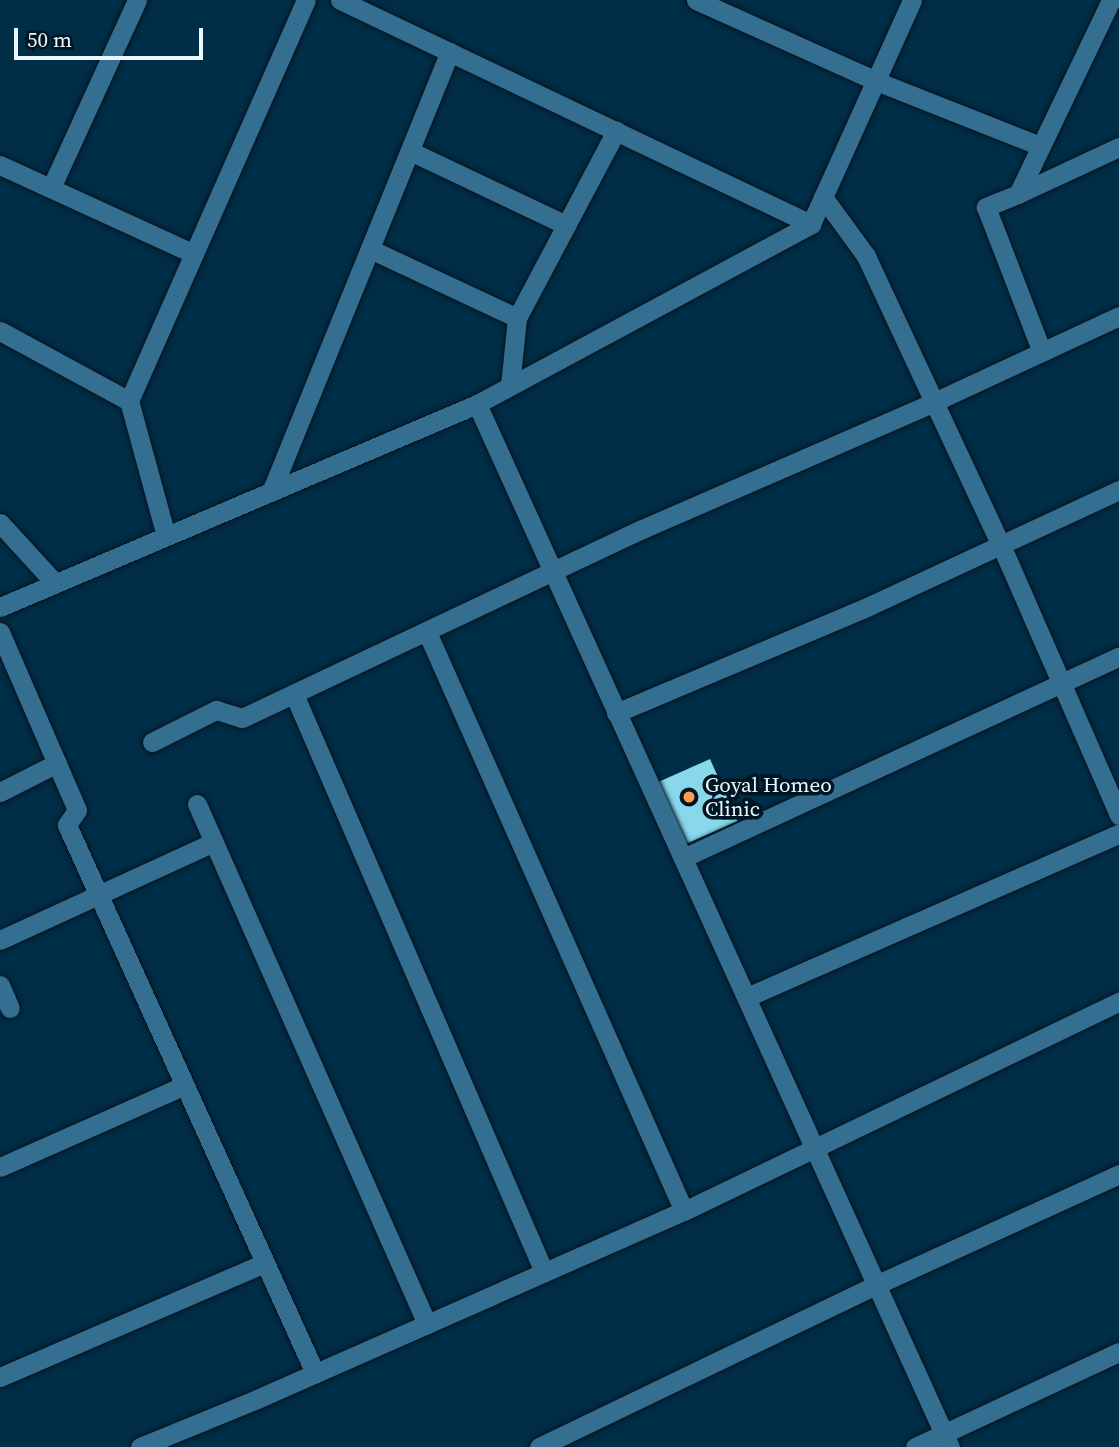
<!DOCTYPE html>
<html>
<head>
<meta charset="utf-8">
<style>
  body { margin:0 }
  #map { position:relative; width:1119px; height:1447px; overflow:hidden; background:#002e46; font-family:"Source Serif 4",serif }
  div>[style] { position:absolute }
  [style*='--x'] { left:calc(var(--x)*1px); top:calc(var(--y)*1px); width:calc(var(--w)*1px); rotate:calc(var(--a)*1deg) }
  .building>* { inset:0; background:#89d7eb; transform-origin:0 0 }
  .roads { filter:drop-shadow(0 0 2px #04151f) drop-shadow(0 0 2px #04151f) }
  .minor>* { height:19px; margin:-9.5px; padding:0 9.5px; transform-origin:9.5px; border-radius:9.5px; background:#346e90 }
  .dots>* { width:19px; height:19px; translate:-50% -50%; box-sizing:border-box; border:4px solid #001522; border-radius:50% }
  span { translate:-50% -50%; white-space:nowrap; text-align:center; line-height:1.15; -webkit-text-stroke:7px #001522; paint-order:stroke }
  .poi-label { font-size:21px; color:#ebf6fe }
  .left { translate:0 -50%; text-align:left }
  .scale { position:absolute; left:14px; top:28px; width:189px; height:32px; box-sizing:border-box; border:4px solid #ebf6fe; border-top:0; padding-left:9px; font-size:21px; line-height:24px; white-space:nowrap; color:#ebf6fe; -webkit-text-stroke:5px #001522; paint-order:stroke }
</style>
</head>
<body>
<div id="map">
  <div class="building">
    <i style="left:710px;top:759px;width:68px;height:59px;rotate:66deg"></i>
  </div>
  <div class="roads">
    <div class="minor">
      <i style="--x:340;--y:0;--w:522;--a:25.44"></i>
      <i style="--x:696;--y:0;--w:197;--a:24.2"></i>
      <i style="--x:876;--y:81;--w:176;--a:21.6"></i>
      <i style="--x:1111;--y:0;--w:215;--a:115.6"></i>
      <i style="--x:1018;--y:194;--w:111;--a:-25"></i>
      <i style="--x:410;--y:151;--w:173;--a:25.4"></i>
      <i style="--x:0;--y:165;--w:213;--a:24.6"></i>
      <i style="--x:51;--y:188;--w:207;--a:-65.4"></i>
      <i style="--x:1018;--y:194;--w:35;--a:158"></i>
      <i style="--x:986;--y:207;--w:155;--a:68.9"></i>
      <i style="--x:823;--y:197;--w:73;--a:53.9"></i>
      <i style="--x:866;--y:256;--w:319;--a:65"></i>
      <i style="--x:1001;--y:545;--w:295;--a:66.4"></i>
      <i style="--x:370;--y:249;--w:162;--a:25.1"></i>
      <i style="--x:517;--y:318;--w:68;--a:95.9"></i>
      <i style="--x:517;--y:318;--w:212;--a:-62.1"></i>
      <i style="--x:0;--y:331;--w:147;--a:28.5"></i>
      <i style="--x:477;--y:404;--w:1145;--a:65.61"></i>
      <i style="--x:271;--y:492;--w:475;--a:-67.9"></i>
      <i style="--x:0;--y:523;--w:81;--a:47.5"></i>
      <i style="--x:166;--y:536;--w:140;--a:-105.3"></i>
      <i style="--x:129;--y:401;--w:438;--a:-66.2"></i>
      <i style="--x:0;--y:607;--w:518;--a:-23.05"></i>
      <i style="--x:477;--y:404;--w:379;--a:-28.3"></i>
      <i style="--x:811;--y:224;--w:246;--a:-65.7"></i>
      <i style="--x:0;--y:632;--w:194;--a:66.6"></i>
      <i style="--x:77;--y:810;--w:18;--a:124"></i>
      <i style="--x:67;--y:825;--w:602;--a:65.65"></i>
      <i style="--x:427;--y:632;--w:633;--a:66.07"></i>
      <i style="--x:294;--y:694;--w:630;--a:66.61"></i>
      <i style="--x:616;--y:713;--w:275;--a:-22.9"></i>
      <i style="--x:869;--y:606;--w:276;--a:-24.9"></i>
      <i style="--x:152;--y:742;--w:72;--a:-26.6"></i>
      <i style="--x:216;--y:710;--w:27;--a:17"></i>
      <i style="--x:242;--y:718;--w:440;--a:-25.3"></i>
      <i style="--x:640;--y:530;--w:321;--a:-23.5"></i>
      <i style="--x:934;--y:402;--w:204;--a:-24.9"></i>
      <i style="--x:0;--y:792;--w:64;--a:-27"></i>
      <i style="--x:197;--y:804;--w:569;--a:66.14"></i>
      <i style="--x:683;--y:858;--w:480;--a:-24.8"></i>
      <i style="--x:0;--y:940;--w:235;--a:-24.6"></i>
      <i style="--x:0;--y:985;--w:25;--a:67"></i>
      <i style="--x:747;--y:997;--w:406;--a:-23.7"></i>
      <i style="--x:0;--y:1167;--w:202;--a:-23.9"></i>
      <i style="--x:0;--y:1377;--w:288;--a:-23.3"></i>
      <i style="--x:140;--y:1447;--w:126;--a:-22.3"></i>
      <i style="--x:257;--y:1399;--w:467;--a:-23.8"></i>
      <i style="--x:684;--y:1211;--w:483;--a:-25.7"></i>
      <i style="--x:539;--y:1447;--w:376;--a:-25.7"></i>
      <i style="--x:878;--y:1284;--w:265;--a:-24.5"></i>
      <i style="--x:915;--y:1447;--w:225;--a:-25"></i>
    </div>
  </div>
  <div class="dots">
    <i style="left:689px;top:797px;background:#fc9d53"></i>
  </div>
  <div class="poi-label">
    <span class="left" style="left:705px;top:797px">Goyal Homeo<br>Clinic</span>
  </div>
  <div class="scale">50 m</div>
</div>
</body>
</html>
